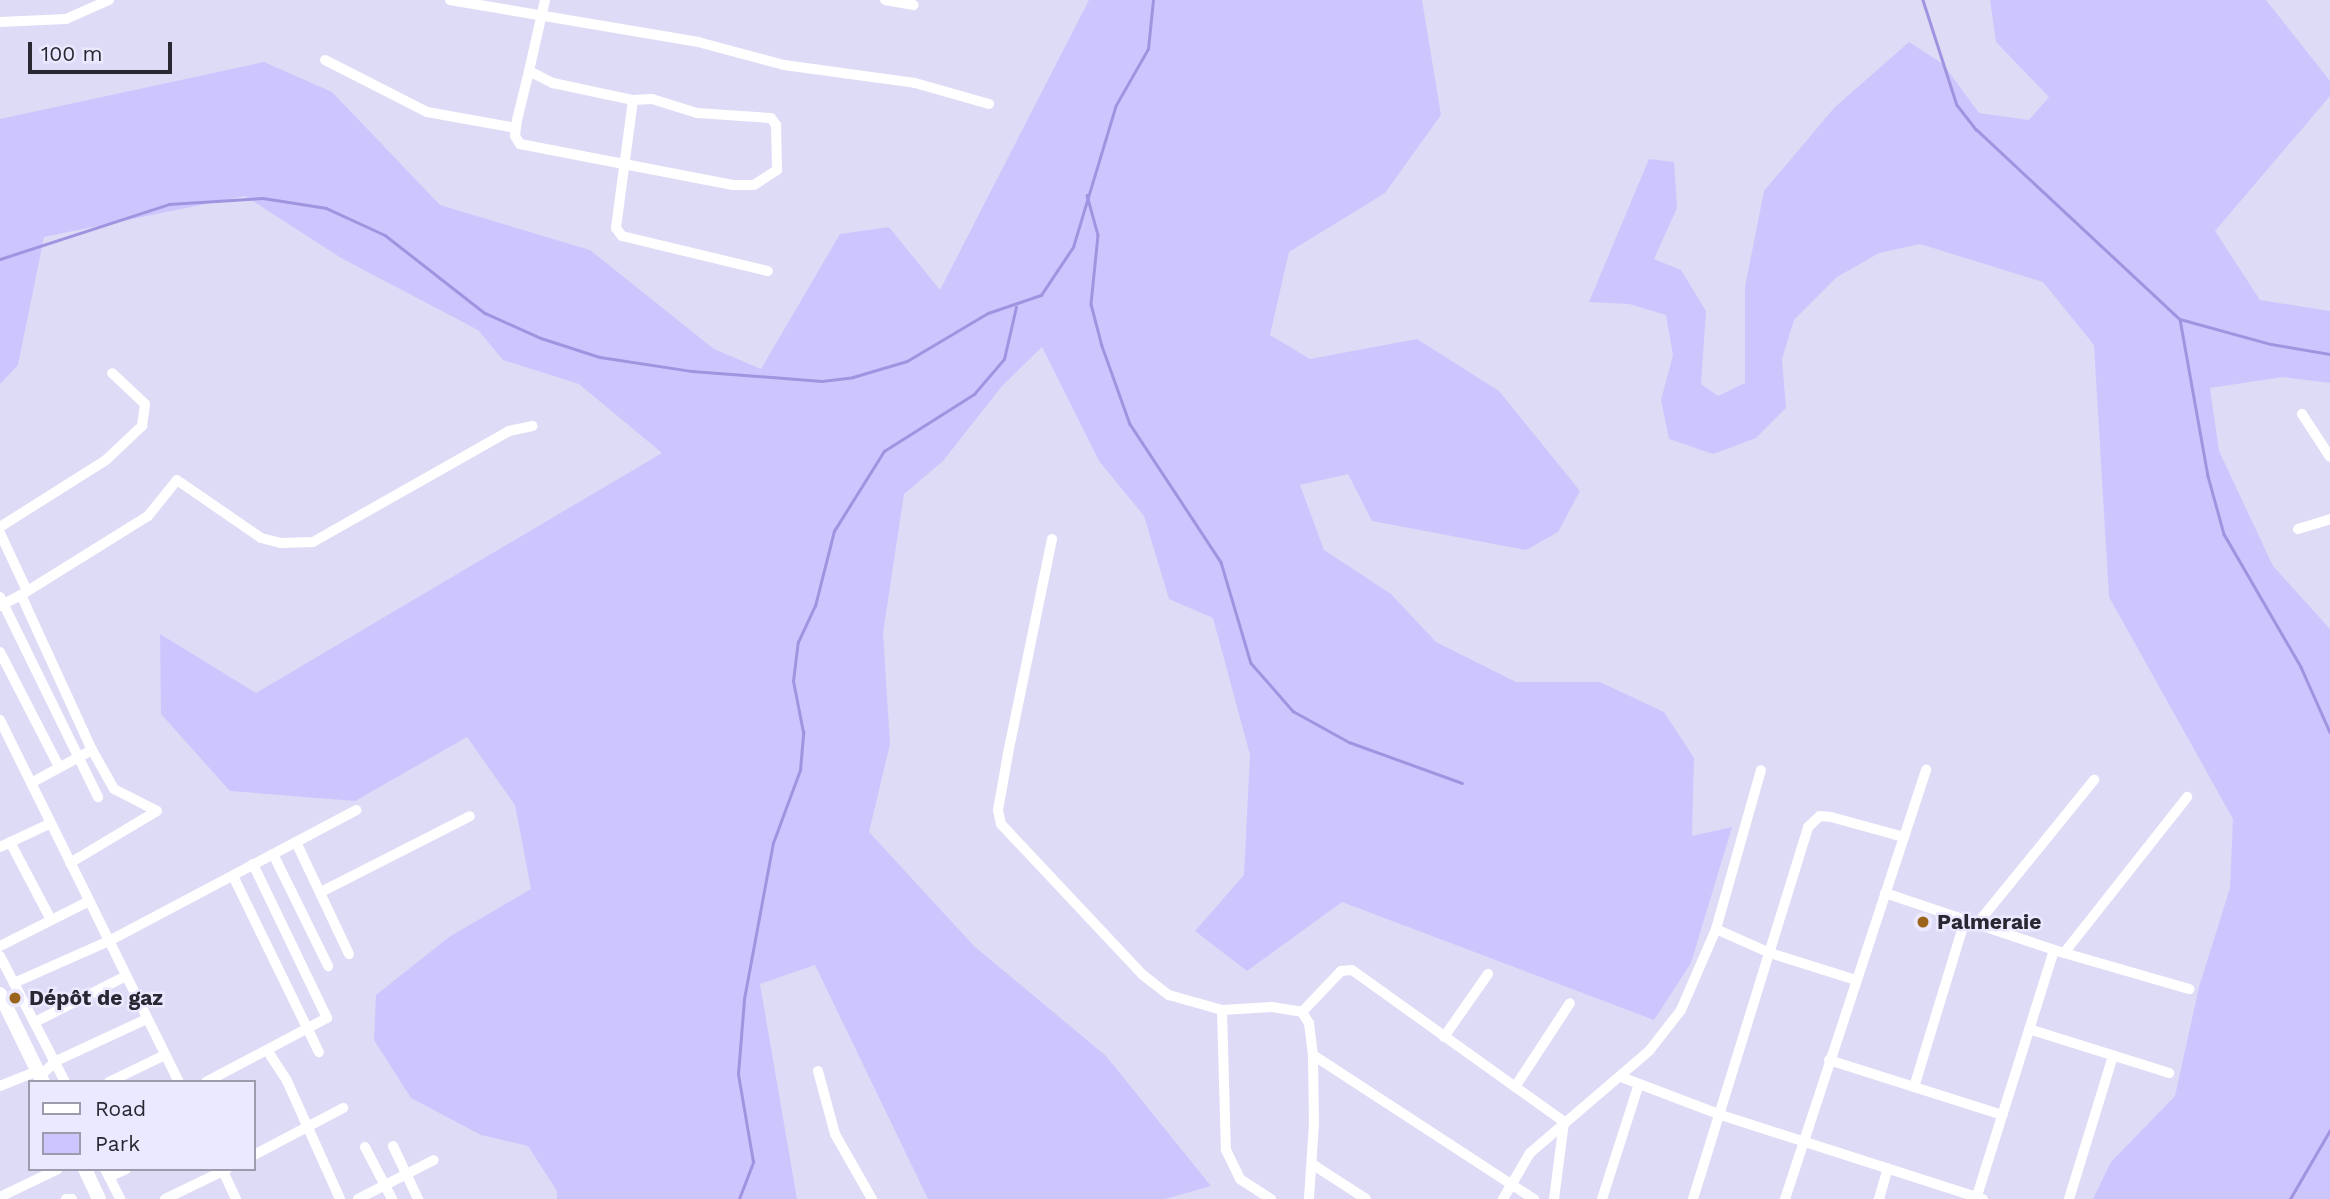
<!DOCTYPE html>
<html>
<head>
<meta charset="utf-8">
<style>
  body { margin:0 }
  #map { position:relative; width:2330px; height:1199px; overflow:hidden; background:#dedbf6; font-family:"Work Sans",sans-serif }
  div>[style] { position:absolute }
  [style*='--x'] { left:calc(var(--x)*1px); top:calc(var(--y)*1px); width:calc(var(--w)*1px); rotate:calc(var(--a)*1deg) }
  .green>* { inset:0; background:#cdc6fe }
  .stream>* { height:2.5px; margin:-1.25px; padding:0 1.25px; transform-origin:1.25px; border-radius:1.25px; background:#a094e1 }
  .minor>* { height:10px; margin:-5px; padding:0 5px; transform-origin:5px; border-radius:5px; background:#fff }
  .secondary>* { height:14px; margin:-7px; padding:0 7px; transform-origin:7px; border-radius:7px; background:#fff }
  .dots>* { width:19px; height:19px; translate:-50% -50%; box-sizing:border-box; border:4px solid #ebe9ff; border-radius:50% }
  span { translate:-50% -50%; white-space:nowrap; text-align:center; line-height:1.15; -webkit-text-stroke:5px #ebe9ff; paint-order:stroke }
  .poi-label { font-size:21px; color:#292832; font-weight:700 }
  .left { translate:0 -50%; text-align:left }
  .legend { position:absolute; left:28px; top:1080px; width:228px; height:91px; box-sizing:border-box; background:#ebe9ff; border:2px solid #9d9cad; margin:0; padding:9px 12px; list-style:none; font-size:21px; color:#292832 }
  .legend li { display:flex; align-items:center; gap:14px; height:35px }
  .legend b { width:35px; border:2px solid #9d9cad }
  .scale { position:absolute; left:28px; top:42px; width:144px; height:32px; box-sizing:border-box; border:4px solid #292832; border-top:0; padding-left:9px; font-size:21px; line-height:24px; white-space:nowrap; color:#292832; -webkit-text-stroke:5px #ebe9ff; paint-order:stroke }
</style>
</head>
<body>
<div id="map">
  <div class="green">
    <i style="clip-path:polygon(1089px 0,1422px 0,1441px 115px,1385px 193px,1289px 252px,1270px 335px,1310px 359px,1417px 339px,1499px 391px,1580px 491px,1558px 532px,1526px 550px,1372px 521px,1348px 474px,1300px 485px,1324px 550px,1391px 594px,1436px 642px,1516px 682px,1600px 682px,1664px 712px,1694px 758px,1692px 836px,1732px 827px,1691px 963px,1654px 1020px,1342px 902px,1247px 971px,1195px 931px,1244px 875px,1250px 755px,1213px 618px,1169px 599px,1144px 516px,1099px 461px,1042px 347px,1002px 386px,943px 461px,904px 494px,883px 633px,890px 744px,869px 832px,974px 946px,1106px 1056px,1211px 1186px,1165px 1199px,928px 1199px,815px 965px,760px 984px,797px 1199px,557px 1199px,557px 1191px,528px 1146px,481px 1135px,411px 1098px,374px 1040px,376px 995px,449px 937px,531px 889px,515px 805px,467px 737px,355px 801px,230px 791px,161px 714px,160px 634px,256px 693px,662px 453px,579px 384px,503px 360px,478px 330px,341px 258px,245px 196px,44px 237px,18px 365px,0 384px,0 119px,264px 62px,332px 92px,440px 205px,590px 250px,714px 349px,761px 369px,840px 234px,889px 227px,940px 290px)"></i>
    <i style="clip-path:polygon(1990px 0,2266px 0,2330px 81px,2330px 96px,2215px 231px,2260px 300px,2330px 311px,2330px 383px,2283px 377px,2210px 388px,2219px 451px,2273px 566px,2330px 629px,2330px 1199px,2093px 1199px,2111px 1162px,2175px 1096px,2199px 987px,2230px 888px,2233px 819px,2109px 597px,2094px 345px,2043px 282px,1920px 244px,1879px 253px,1837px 277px,1794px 320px,1782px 359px,1786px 408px,1756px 438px,1713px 454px,1669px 439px,1661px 400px,1673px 355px,1666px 315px,1629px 304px,1589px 302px,1649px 159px,1674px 162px,1677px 208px,1654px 259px,1681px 270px,1706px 311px,1701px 384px,1718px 396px,1745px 383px,1745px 287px,1764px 191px,1834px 108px,1909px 42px,1943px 64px,1979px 113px,2029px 120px,2049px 97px,1996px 42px)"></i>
  </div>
  <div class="stream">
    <i style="--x:1923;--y:0;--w:110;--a:72.1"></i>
    <i style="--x:1957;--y:105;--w:31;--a:52"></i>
    <i style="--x:1976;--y:129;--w:279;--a:43"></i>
    <i style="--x:2180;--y:319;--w:159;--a:79.9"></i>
    <i style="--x:2208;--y:476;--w:60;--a:74.6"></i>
    <i style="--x:2224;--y:534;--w:154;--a:59.9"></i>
    <i style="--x:2301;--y:667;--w:71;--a:66"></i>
    <i style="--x:1087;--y:195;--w:41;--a:74.6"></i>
    <i style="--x:1098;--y:235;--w:69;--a:95.8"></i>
    <i style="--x:1091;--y:304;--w:43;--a:75.3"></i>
    <i style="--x:1102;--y:346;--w:83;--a:70.3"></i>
    <i style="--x:1130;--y:424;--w:165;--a:56.6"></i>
    <i style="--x:1221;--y:562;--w:105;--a:73.5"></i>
    <i style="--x:1251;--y:663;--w:64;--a:48.8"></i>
    <i style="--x:1293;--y:711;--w:64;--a:29"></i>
    <i style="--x:1349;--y:742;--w:120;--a:19.9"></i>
    <i style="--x:0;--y:259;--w:178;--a:-18"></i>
    <i style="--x:169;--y:204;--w:94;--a:-3.7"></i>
    <i style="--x:263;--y:198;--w:64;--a:9"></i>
    <i style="--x:326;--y:208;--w:65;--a:24.6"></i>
    <i style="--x:385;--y:235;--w:127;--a:38"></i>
    <i style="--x:485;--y:313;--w:61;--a:24.1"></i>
    <i style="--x:541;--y:338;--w:62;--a:17.9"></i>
    <i style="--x:600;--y:357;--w:93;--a:8.7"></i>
    <i style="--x:692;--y:371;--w:130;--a:4.4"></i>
    <i style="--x:822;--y:381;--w:31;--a:-7"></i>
    <i style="--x:853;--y:377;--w:56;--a:-16.5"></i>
    <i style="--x:907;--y:361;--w:94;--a:-30.7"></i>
    <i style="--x:988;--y:313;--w:56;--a:-18.8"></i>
    <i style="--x:1041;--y:295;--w:58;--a:-56.3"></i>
    <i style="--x:1073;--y:247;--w:148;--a:-73.2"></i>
    <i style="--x:1116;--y:105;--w:64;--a:-60.3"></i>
    <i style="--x:1148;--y:49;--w:49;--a:-84.2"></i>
    <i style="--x:2180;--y:319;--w:94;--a:15.4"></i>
    <i style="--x:2271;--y:344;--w:60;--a:9.6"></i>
    <i style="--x:739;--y:1199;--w:40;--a:-69"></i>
    <i style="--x:753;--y:1162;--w:89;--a:-99.7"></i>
    <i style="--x:738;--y:1074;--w:75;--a:-85.4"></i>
    <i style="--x:744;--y:999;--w:159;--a:-79.5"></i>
    <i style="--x:773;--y:843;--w:78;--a:-69.7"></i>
    <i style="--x:800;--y:770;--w:38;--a:-85"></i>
    <i style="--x:803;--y:732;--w:52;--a:-101.1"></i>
    <i style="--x:793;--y:681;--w:39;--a:-83"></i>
    <i style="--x:798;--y:642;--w:40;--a:-65"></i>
    <i style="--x:815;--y:606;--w:77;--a:-75.8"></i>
    <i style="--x:834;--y:531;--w:94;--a:-58"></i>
    <i style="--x:884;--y:451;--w:107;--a:-32.3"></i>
    <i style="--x:974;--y:394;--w:46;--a:-49.4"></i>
    <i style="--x:1004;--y:359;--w:53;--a:-77"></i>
    <i style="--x:2290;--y:1199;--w:80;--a:-59.9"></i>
  </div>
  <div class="minor">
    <i style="--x:450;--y:0;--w:252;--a:9.6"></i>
    <i style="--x:698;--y:42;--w:89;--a:15"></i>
    <i style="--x:784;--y:65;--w:132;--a:7.8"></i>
    <i style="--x:915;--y:83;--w:77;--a:15.8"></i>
    <i style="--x:885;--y:0;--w:29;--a:10"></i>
    <i style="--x:0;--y:22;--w:66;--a:-2.6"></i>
    <i style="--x:66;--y:19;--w:47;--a:-23.8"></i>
    <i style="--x:325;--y:60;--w:114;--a:27"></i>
    <i style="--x:427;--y:112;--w:90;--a:10.2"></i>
    <i style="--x:529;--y:71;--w:27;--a:27"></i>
    <i style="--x:553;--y:83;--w:82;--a:12"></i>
    <i style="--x:633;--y:100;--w:19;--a:-3"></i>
    <i style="--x:652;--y:99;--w:47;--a:17.3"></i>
    <i style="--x:697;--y:113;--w:74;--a:3.9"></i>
    <i style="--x:771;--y:118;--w:9;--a:54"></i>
    <i style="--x:776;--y:125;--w:45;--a:88.7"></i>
    <i style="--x:777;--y:170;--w:27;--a:147"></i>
    <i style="--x:754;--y:185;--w:21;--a:180"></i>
    <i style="--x:733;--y:185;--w:217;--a:-169.1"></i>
    <i style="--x:520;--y:144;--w:9;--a:-122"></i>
    <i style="--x:515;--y:136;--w:16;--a:-83"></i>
    <i style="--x:517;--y:120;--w:50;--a:-76.2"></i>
    <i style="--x:529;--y:71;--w:73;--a:-77.3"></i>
    <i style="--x:633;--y:100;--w:129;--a:97.6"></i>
    <i style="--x:616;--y:228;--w:10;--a:53"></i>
    <i style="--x:622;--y:236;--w:150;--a:13.5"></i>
    <i style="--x:2302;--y:414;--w:51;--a:56.9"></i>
    <i style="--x:0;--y:527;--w:125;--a:-32.3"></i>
    <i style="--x:106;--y:460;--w:50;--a:-43.4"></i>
    <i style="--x:142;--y:426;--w:22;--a:-82"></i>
    <i style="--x:145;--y:404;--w:45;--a:-136.8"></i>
    <i style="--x:2298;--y:529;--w:34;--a:-17"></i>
    <i style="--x:0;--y:533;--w:64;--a:65"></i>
    <i style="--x:1052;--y:539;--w:219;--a:101.6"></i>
    <i style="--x:1008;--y:754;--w:57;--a:100.1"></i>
    <i style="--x:998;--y:810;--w:14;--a:78"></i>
    <i style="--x:1001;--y:824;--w:207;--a:46.8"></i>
    <i style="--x:1143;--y:975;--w:33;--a:38"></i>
    <i style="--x:1169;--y:995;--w:55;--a:15.8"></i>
    <i style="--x:1222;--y:1010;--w:50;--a:-3.4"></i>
    <i style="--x:1272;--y:1007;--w:30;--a:9"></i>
    <i style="--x:1302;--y:1012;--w:13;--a:58"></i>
    <i style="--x:1309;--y:1023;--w:32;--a:83"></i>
    <i style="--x:1313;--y:1055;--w:68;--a:89.2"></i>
    <i style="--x:1314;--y:1123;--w:76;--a:93.8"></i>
    <i style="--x:21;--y:595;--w:150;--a:-31.9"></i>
    <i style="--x:148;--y:516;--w:46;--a:-51.1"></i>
    <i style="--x:177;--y:480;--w:102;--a:34.6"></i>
    <i style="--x:261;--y:538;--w:21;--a:14"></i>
    <i style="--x:281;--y:543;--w:32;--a:-2"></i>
    <i style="--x:313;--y:542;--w:225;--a:-29.5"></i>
    <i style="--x:509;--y:431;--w:24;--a:-12"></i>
    <i style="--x:0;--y:597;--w:223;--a:63.9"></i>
    <i style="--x:0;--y:606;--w:24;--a:-28"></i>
    <i style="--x:21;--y:595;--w:170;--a:65.4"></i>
    <i style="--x:92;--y:750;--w:69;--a:151.6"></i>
    <i style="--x:0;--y:652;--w:129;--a:62.8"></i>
    <i style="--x:0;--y:720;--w:404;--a:63.7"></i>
    <i style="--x:10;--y:842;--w:86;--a:62.2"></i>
    <i style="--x:296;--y:842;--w:124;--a:64.7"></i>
    <i style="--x:0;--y:847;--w:56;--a:-25.2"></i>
    <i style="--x:273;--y:854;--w:125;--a:63.8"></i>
    <i style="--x:70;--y:863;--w:101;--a:-30.9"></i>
    <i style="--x:157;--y:811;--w:48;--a:-152.9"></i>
    <i style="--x:114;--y:789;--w:45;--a:-119.4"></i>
    <i style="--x:233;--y:876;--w:196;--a:64"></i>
    <i style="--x:321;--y:892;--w:167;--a:-27"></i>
    <i style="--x:1885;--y:893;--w:178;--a:18.6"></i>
    <i style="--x:2054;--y:950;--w:141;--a:16.1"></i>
    <i style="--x:1977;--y:924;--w:186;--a:-50.9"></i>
    <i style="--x:1716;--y:929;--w:59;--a:24"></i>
    <i style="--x:1770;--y:953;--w:90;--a:17.4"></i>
    <i style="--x:0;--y:946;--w:100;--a:-26.8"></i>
    <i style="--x:2064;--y:953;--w:199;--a:-51.7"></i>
    <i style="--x:0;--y:956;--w:142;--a:62.7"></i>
    <i style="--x:14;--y:983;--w:104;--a:-23.9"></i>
    <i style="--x:109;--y:941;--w:280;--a:-27.9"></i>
    <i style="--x:1222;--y:1010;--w:140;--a:88.4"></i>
    <i style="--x:1226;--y:1150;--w:32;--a:64"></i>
    <i style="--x:1240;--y:1179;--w:37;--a:33"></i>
    <i style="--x:1302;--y:1012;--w:57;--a:-46.4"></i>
    <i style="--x:1341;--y:971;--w:11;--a:-5"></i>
    <i style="--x:1352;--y:970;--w:261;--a:35.6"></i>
    <i style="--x:1564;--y:1122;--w:78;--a:97.4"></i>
    <i style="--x:35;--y:1022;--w:102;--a:-26.8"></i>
    <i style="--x:2029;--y:1029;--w:147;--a:17.4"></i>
    <i style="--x:1444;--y:1037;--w:77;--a:-55.1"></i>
    <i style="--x:267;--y:1050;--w:37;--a:57"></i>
    <i style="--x:287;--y:1081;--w:129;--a:65.8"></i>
    <i style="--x:1313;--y:1055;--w:264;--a:33.1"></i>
    <i style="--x:1829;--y:1060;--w:182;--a:17.6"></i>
    <i style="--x:818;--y:1071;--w:65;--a:74.9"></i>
    <i style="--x:835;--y:1134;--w:75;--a:60.4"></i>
    <i style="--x:40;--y:1076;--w:22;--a:-43"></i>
    <i style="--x:56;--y:1061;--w:100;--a:-24.8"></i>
    <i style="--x:1621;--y:1077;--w:107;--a:20.8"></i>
    <i style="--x:1721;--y:1115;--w:275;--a:17.8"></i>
    <i style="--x:109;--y:1082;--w:62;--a:-25.7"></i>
    <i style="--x:206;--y:1082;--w:137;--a:-27.9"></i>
    <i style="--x:327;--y:1018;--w:171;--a:-115.7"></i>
    <i style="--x:0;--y:1086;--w:40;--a:-22"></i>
    <i style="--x:1515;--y:1087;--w:100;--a:-56.8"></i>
    <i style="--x:1914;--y:1087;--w:175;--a:-73"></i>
    <i style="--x:393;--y:1146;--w:59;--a:64.7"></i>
    <i style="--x:365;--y:1147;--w:59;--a:62.6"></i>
    <i style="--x:254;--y:1155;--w:101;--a:-27.8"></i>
    <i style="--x:1312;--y:1164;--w:64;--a:32.9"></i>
    <i style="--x:105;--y:1169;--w:34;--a:63"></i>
    <i style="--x:222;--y:1169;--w:33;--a:65"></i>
    <i style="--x:109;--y:1177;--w:19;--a:-25"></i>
    <i style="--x:0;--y:1197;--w:64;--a:-25.8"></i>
    <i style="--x:66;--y:1199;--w:6;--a:0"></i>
    <i style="--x:165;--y:1199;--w:69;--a:-25.8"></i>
    <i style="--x:358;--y:1199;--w:85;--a:-27.2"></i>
    <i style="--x:1503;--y:1199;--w:53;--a:-59.6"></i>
    <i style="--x:1530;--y:1153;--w:157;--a:-40.6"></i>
    <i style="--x:1649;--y:1051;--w:52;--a:-52"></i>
    <i style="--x:1681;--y:1010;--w:88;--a:-66.6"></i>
    <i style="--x:1716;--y:929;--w:165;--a:-74.2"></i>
    <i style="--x:1602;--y:1199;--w:121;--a:-72.2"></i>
    <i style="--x:1693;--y:1199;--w:389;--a:-72.8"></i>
    <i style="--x:1808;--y:827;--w:16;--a:-43"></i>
    <i style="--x:1820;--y:816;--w:11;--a:5"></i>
    <i style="--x:1831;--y:817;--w:76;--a:15.3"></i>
    <i style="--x:1785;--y:1199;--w:452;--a:-71.8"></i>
    <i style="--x:1879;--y:1199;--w:32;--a:-74"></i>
    <i style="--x:1976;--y:1199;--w:261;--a:-72.6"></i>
    <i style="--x:2069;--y:1199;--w:150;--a:-72.9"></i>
  </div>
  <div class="secondary">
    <i style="--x:0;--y:994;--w:98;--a:64"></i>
    <i style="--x:85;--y:1169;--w:33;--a:65"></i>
  </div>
  <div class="dots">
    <i style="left:1923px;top:922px;background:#9a641d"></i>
    <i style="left:15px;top:998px;background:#9a641d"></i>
  </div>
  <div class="poi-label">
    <span class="left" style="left:1937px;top:922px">Palmeraie</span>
    <span class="left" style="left:29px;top:998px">Dépôt de gaz</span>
  </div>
  <ul class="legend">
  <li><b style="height:9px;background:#fff"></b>Road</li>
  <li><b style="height:19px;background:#cdc6fe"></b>Park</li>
  </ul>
  <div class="scale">100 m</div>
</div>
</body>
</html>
